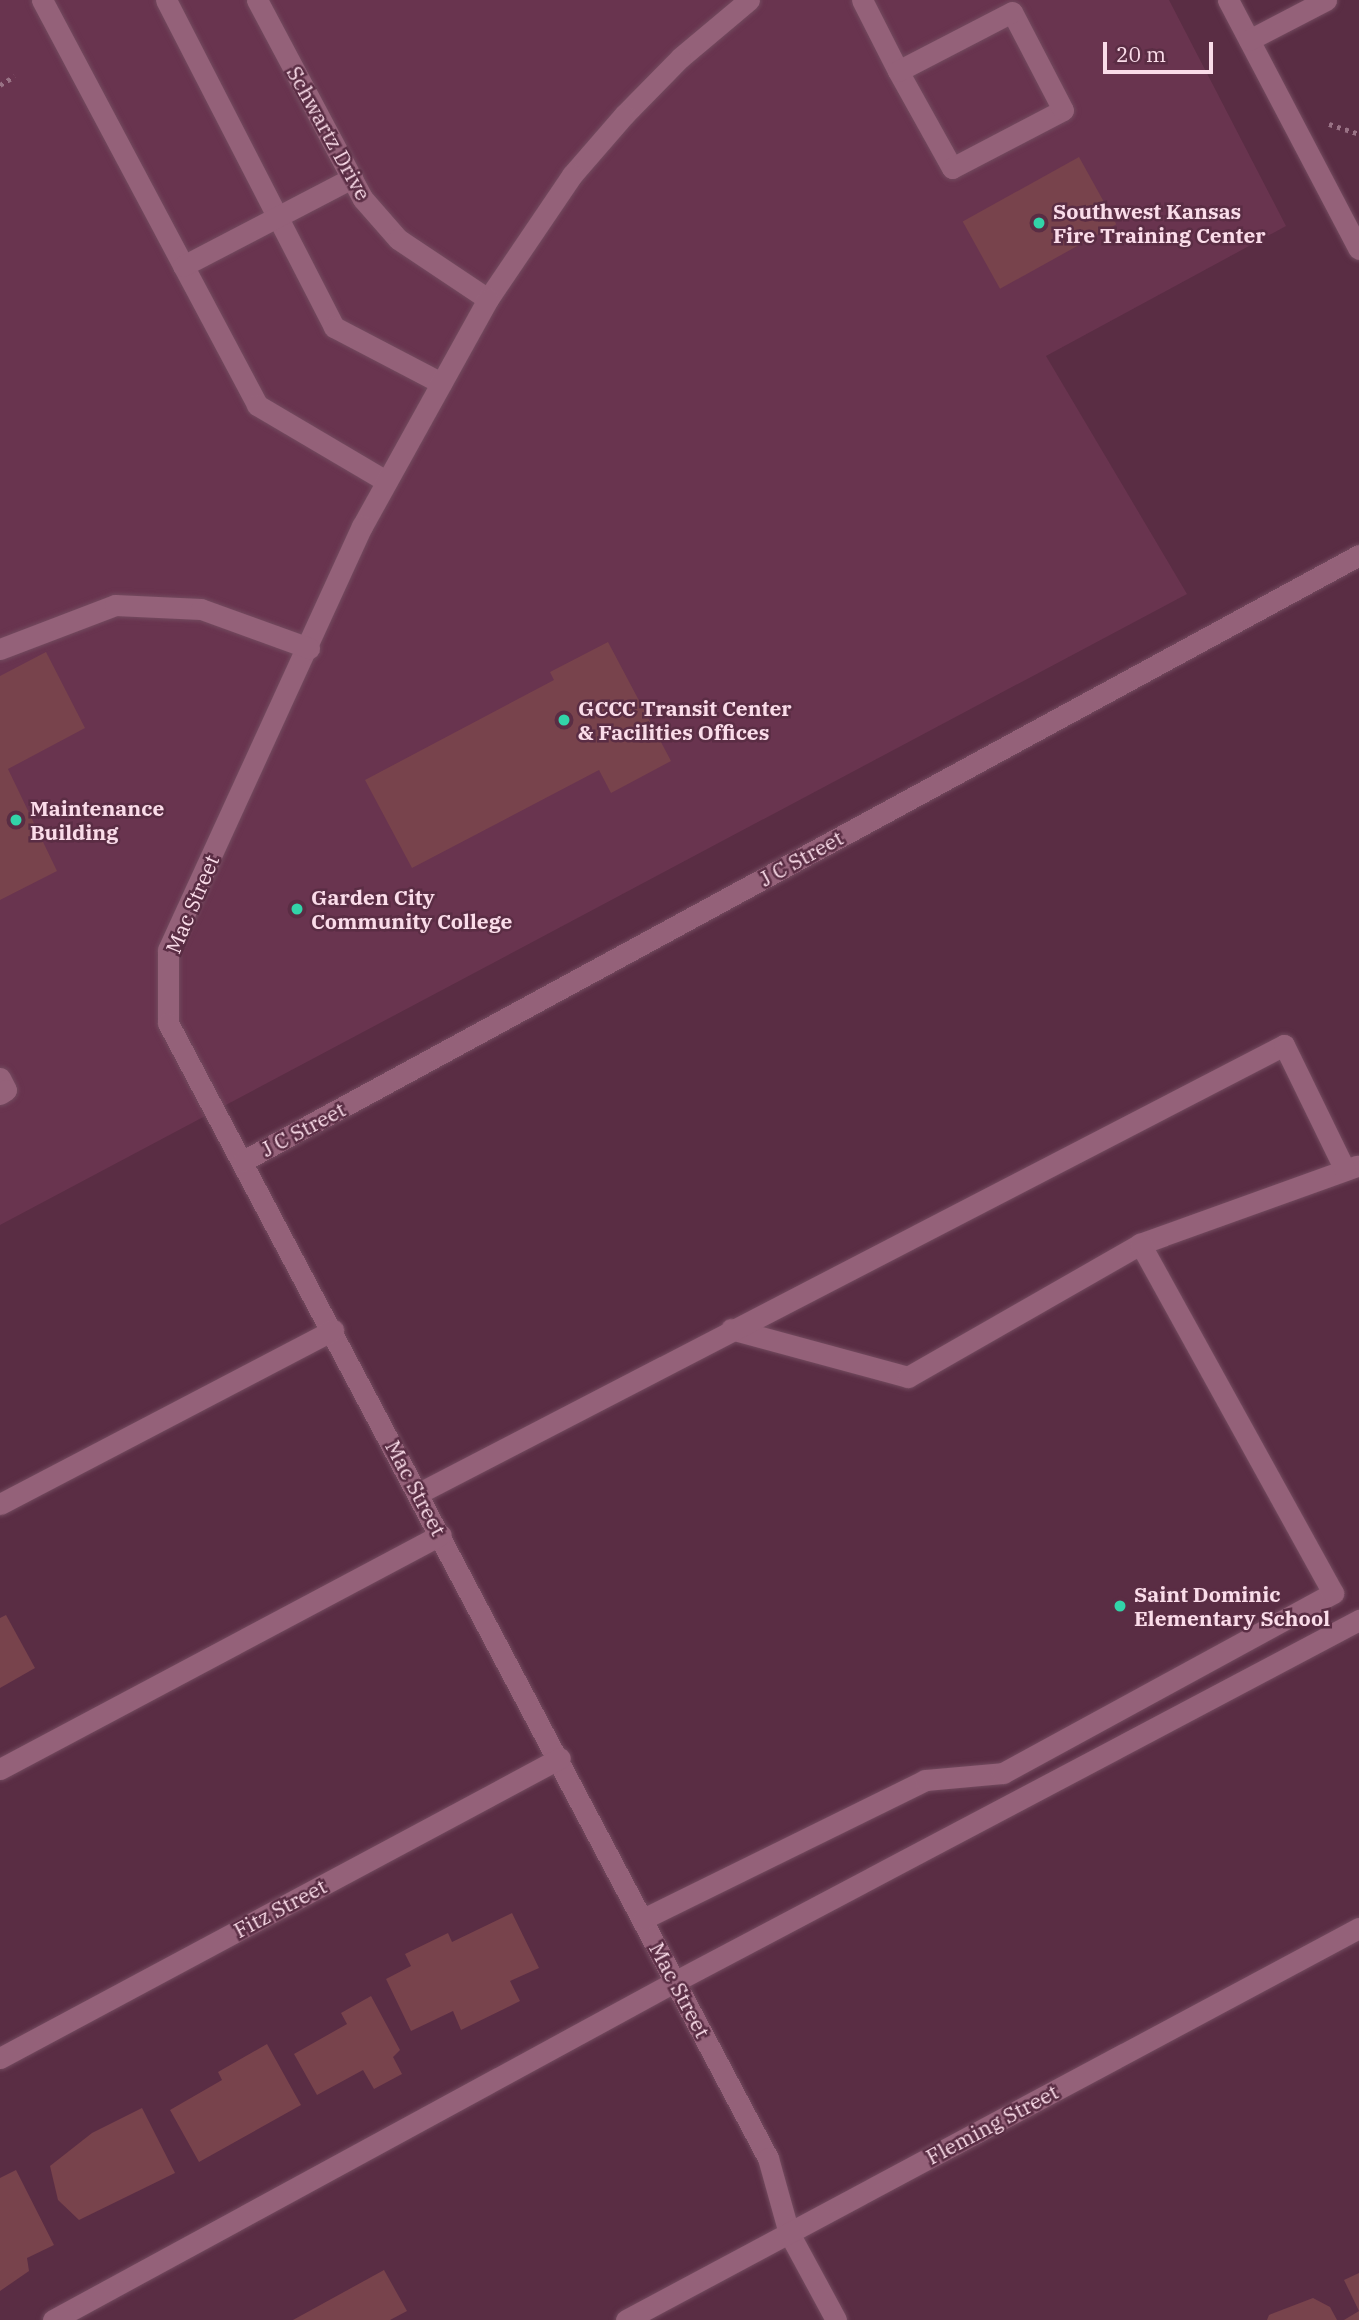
<!DOCTYPE html>
<html>
<head>
<meta charset="utf-8">
<style>
  body { margin:0 }
  #map { position:relative; width:1359px; height:2320px; overflow:hidden; background:#5a2d44; font-family:"IBM Plex Serif",serif }
  div>[style] { position:absolute }
  [style*='--x'] { left:calc(var(--x)*1px); top:calc(var(--y)*1px); width:calc(var(--w)*1px); rotate:calc(var(--a)*1deg) }
  .built>* { inset:0; background:#69344f }
  .building>* { inset:0; background:#78434c; transform-origin:0 0 }
  .path>* { height:4.5px; margin-top:-2.25px; transform-origin:0; background:repeating-linear-gradient(90deg,#997285 0 3.5px,transparent 0 8.5px) }
  .roads { filter:drop-shadow(0 0 2px #734b5f) drop-shadow(0 0 2px #734b5f) }
  .minor>* { height:21px; margin:-10.5px; padding:0 10.5px; transform-origin:10.5px; border-radius:10.5px; background:#946179 }
  .dots>* { width:19px; height:19px; translate:-50% -50%; box-sizing:border-box; border:4px solid #5a2d44; border-radius:50% }
  span { translate:-50% -50%; white-space:nowrap; text-align:center; line-height:1.15; -webkit-text-stroke:5px #5a2d44; paint-order:stroke }
  .street-label { font-size:21px; color:#fadce9 }
  .poi-label { font-size:21px; color:#fadce9; font-weight:700 }
  .left { translate:0 -50%; text-align:left }
  .scale { position:absolute; left:1103px; top:42px; width:110px; height:32px; box-sizing:border-box; border:4px solid #fadce9; border-top:0; padding-left:9px; font-size:21px; line-height:24px; white-space:nowrap; color:#fadce9; -webkit-text-stroke:5px #5a2d44; paint-order:stroke }
</style>
</head>
<body>
<div id="map">
  <div class="built">
    <i style="clip-path:polygon(0 0,1169px 0,1286px 226px,1046px 356px,1187px 594px,0 1225px)"></i>
  </div>
  <div class="building">
    <i style="left:1079px;top:157px;width:77px;height:133px;rotate:61deg"></i>
    <i style="clip-path:polygon(608px 642px,671px 761px,611px 793px,599px 770px,412px 868px,365px 780px,554px 680px,550px 672px)"></i>
    <i style="clip-path:polygon(46px 652px,85px 728px,8px 769px,57px 871px,0 900px,0 676px)"></i>
    <i style="clip-path:polygon(6px 1615px,35px 1668px,0 1688px,0 1618px)"></i>
    <i style="clip-path:polygon(512px 1913px,539px 1968px,510px 1981px,520px 2001px,461px 2030px,453px 2011px,411px 2031px,386px 1979px,411px 1966px,405px 1954px,448px 1933px,452px 1942px)"></i>
    <i style="clip-path:polygon(371px 1996px,400px 2050px,393px 2057px,402px 2074px,374px 2089px,363px 2070px,317px 2095px,294px 2054px,347px 2024px,341px 2013px)"></i>
    <i style="clip-path:polygon(267px 2044px,301px 2105px,199px 2162px,170px 2110px,222px 2080px,218px 2072px)"></i>
    <i style="clip-path:polygon(142px 2108px,175px 2173px,79px 2220px,58px 2200px,50px 2166px,92px 2133px)"></i>
    <i style="clip-path:polygon(16px 2170px,54px 2245px,27px 2258px,29px 2271px,0 2291px,0 2178px)"></i>
    <i style="clip-path:polygon(384px 2270px,407px 2311px,390px 2320px,293px 2320px)"></i>
    <i style="clip-path:polygon(1359px 2273px,1359px 2311px,1344px 2280px)"></i>
    <i style="clip-path:polygon(1313px 2298px,1330px 2307px,1337px 2320px,1267px 2320px,1269px 2315px)"></i>
    <i style="clip-path:polygon(1359px 2311px,1359px 2320px,1344px 2320px)"></i>
  </div>
  <div class="path">
    <i style="--x:0;--y:85;--w:17;--a:-31"></i>
    <i style="--x:1329;--y:124;--w:32;--a:18"></i>
  </div>
  <div class="roads">
    <div class="minor">
      <i style="--x:42;--y:0;--w:459;--a:62"></i>
      <i style="--x:257;--y:405;--w:150;--a:30.5"></i>
      <i style="--x:166;--y:0;--w:368;--a:62.8"></i>
      <i style="--x:334;--y:327;--w:121;--a:27.6"></i>
      <i style="--x:257;--y:0;--w:225;--a:62"></i>
      <i style="--x:363;--y:199;--w:53;--a:48.8"></i>
      <i style="--x:398;--y:239;--w:108;--a:33.7"></i>
      <i style="--x:749;--y:0;--w:90;--a:140"></i>
      <i style="--x:680;--y:58;--w:80;--a:134.5"></i>
      <i style="--x:624;--y:115;--w:79;--a:130.9"></i>
      <i style="--x:572;--y:175;--w:150;--a:124.1"></i>
      <i style="--x:488;--y:299;--w:260;--a:119"></i>
      <i style="--x:362;--y:526;--w:466;--a:114.6"></i>
      <i style="--x:168;--y:950;--w:73;--a:90"></i>
      <i style="--x:168;--y:1023;--w:1284;--a:62.14"></i>
      <i style="--x:768;--y:2158;--w:78;--a:74.4"></i>
      <i style="--x:789;--y:2233;--w:99;--a:61.6"></i>
      <i style="--x:862;--y:0;--w:80;--a:63.1"></i>
      <i style="--x:898;--y:71;--w:111;--a:60.9"></i>
      <i style="--x:952;--y:168;--w:125;--a:-27.6"></i>
      <i style="--x:1063;--y:110;--w:110;--a:-117.5"></i>
      <i style="--x:1012;--y:12;--w:128;--a:152.6"></i>
      <i style="--x:1228;--y:0;--w:281;--a:62.3"></i>
      <i style="--x:1249;--y:40;--w:87;--a:-27.5"></i>
      <i style="--x:183;--y:266;--w:191;--a:-27.5"></i>
      <i style="--x:0;--y:649;--w:123;--a:-20.9"></i>
      <i style="--x:115;--y:605;--w:86;--a:2.7"></i>
      <i style="--x:201;--y:609;--w:115;--a:19.9"></i>
      <i style="--x:0;--y:1078;--w:13;--a:63"></i>
      <i style="--x:6;--y:1090;--w:7;--a:146"></i>
      <i style="--x:243;--y:1161;--w:1270;--a:-28.5"></i>
      <i style="--x:731;--y:1329;--w:183;--a:15.2"></i>
      <i style="--x:908;--y:1377;--w:267;--a:-29.8"></i>
      <i style="--x:1140;--y:1244;--w:231;--a:-19.8"></i>
      <i style="--x:419;--y:1493;--w:974;--a:-27.38"></i>
      <i style="--x:1284;--y:1045;--w:139;--a:64"></i>
      <i style="--x:0;--y:1504;--w:376;--a:-27.6"></i>
      <i style="--x:0;--y:1769;--w:499;--a:-28"></i>
      <i style="--x:643;--y:1919;--w:314;--a:-26.2"></i>
      <i style="--x:925;--y:1780;--w:78;--a:-5.1"></i>
      <i style="--x:1003;--y:1773;--w:376;--a:-28.6"></i>
      <i style="--x:1333;--y:1593;--w:399;--a:-118.9"></i>
      <i style="--x:0;--y:2058;--w:635;--a:-28.18"></i>
      <i style="--x:53;--y:2320;--w:709;--a:-28.55"></i>
      <i style="--x:676;--y:1981;--w:773;--a:-27.86"></i>
      <i style="--x:626;--y:2320;--w:831;--a:-28.14"></i>
    </div>
  </div>
  <div class="dots">
    <i style="left:1039px;top:223px;background:#32d4a9"></i>
    <i style="left:564px;top:720px;background:#32d4a9"></i>
    <i style="left:16px;top:820px;background:#32d4a9"></i>
    <i style="left:297px;top:909px;background:#32d4a9"></i>
    <i style="left:1120px;top:1606px;background:#32d4a9"></i>
  </div>
  <div class="street-label">
    <span style="left:329px;top:133px;rotate:61deg">Schwartz Drive</span>
    <span style="left:801px;top:858px;rotate:-29deg">J C Street</span>
    <span style="left:192px;top:904px;rotate:-67deg">Mac Street</span>
    <span style="left:303px;top:1129px;rotate:-28deg">J C Street</span>
    <span style="left:416px;top:1488px;rotate:62deg">Mac Street</span>
    <span style="left:280px;top:1908px;rotate:-28deg">Fitz Street</span>
    <span style="left:680px;top:1990px;rotate:62deg">Mac Street</span>
    <span style="left:992px;top:2124px;rotate:-28deg">Fleming Street</span>
  </div>
  <div class="poi-label">
    <span class="left" style="left:1053px;top:223px">Southwest Kansas<br>Fire Training Center</span>
    <span class="left" style="left:578px;top:720px">GCCC Transit Center<br>&amp; Facilities Offices</span>
    <span class="left" style="left:30px;top:820px">Maintenance<br>Building</span>
    <span class="left" style="left:311px;top:909px">Garden City<br>Community College</span>
    <span class="left" style="left:1134px;top:1606px">Saint Dominic<br>Elementary School</span>
  </div>
  <div class="scale">20 m</div>
</div>
</body>
</html>
